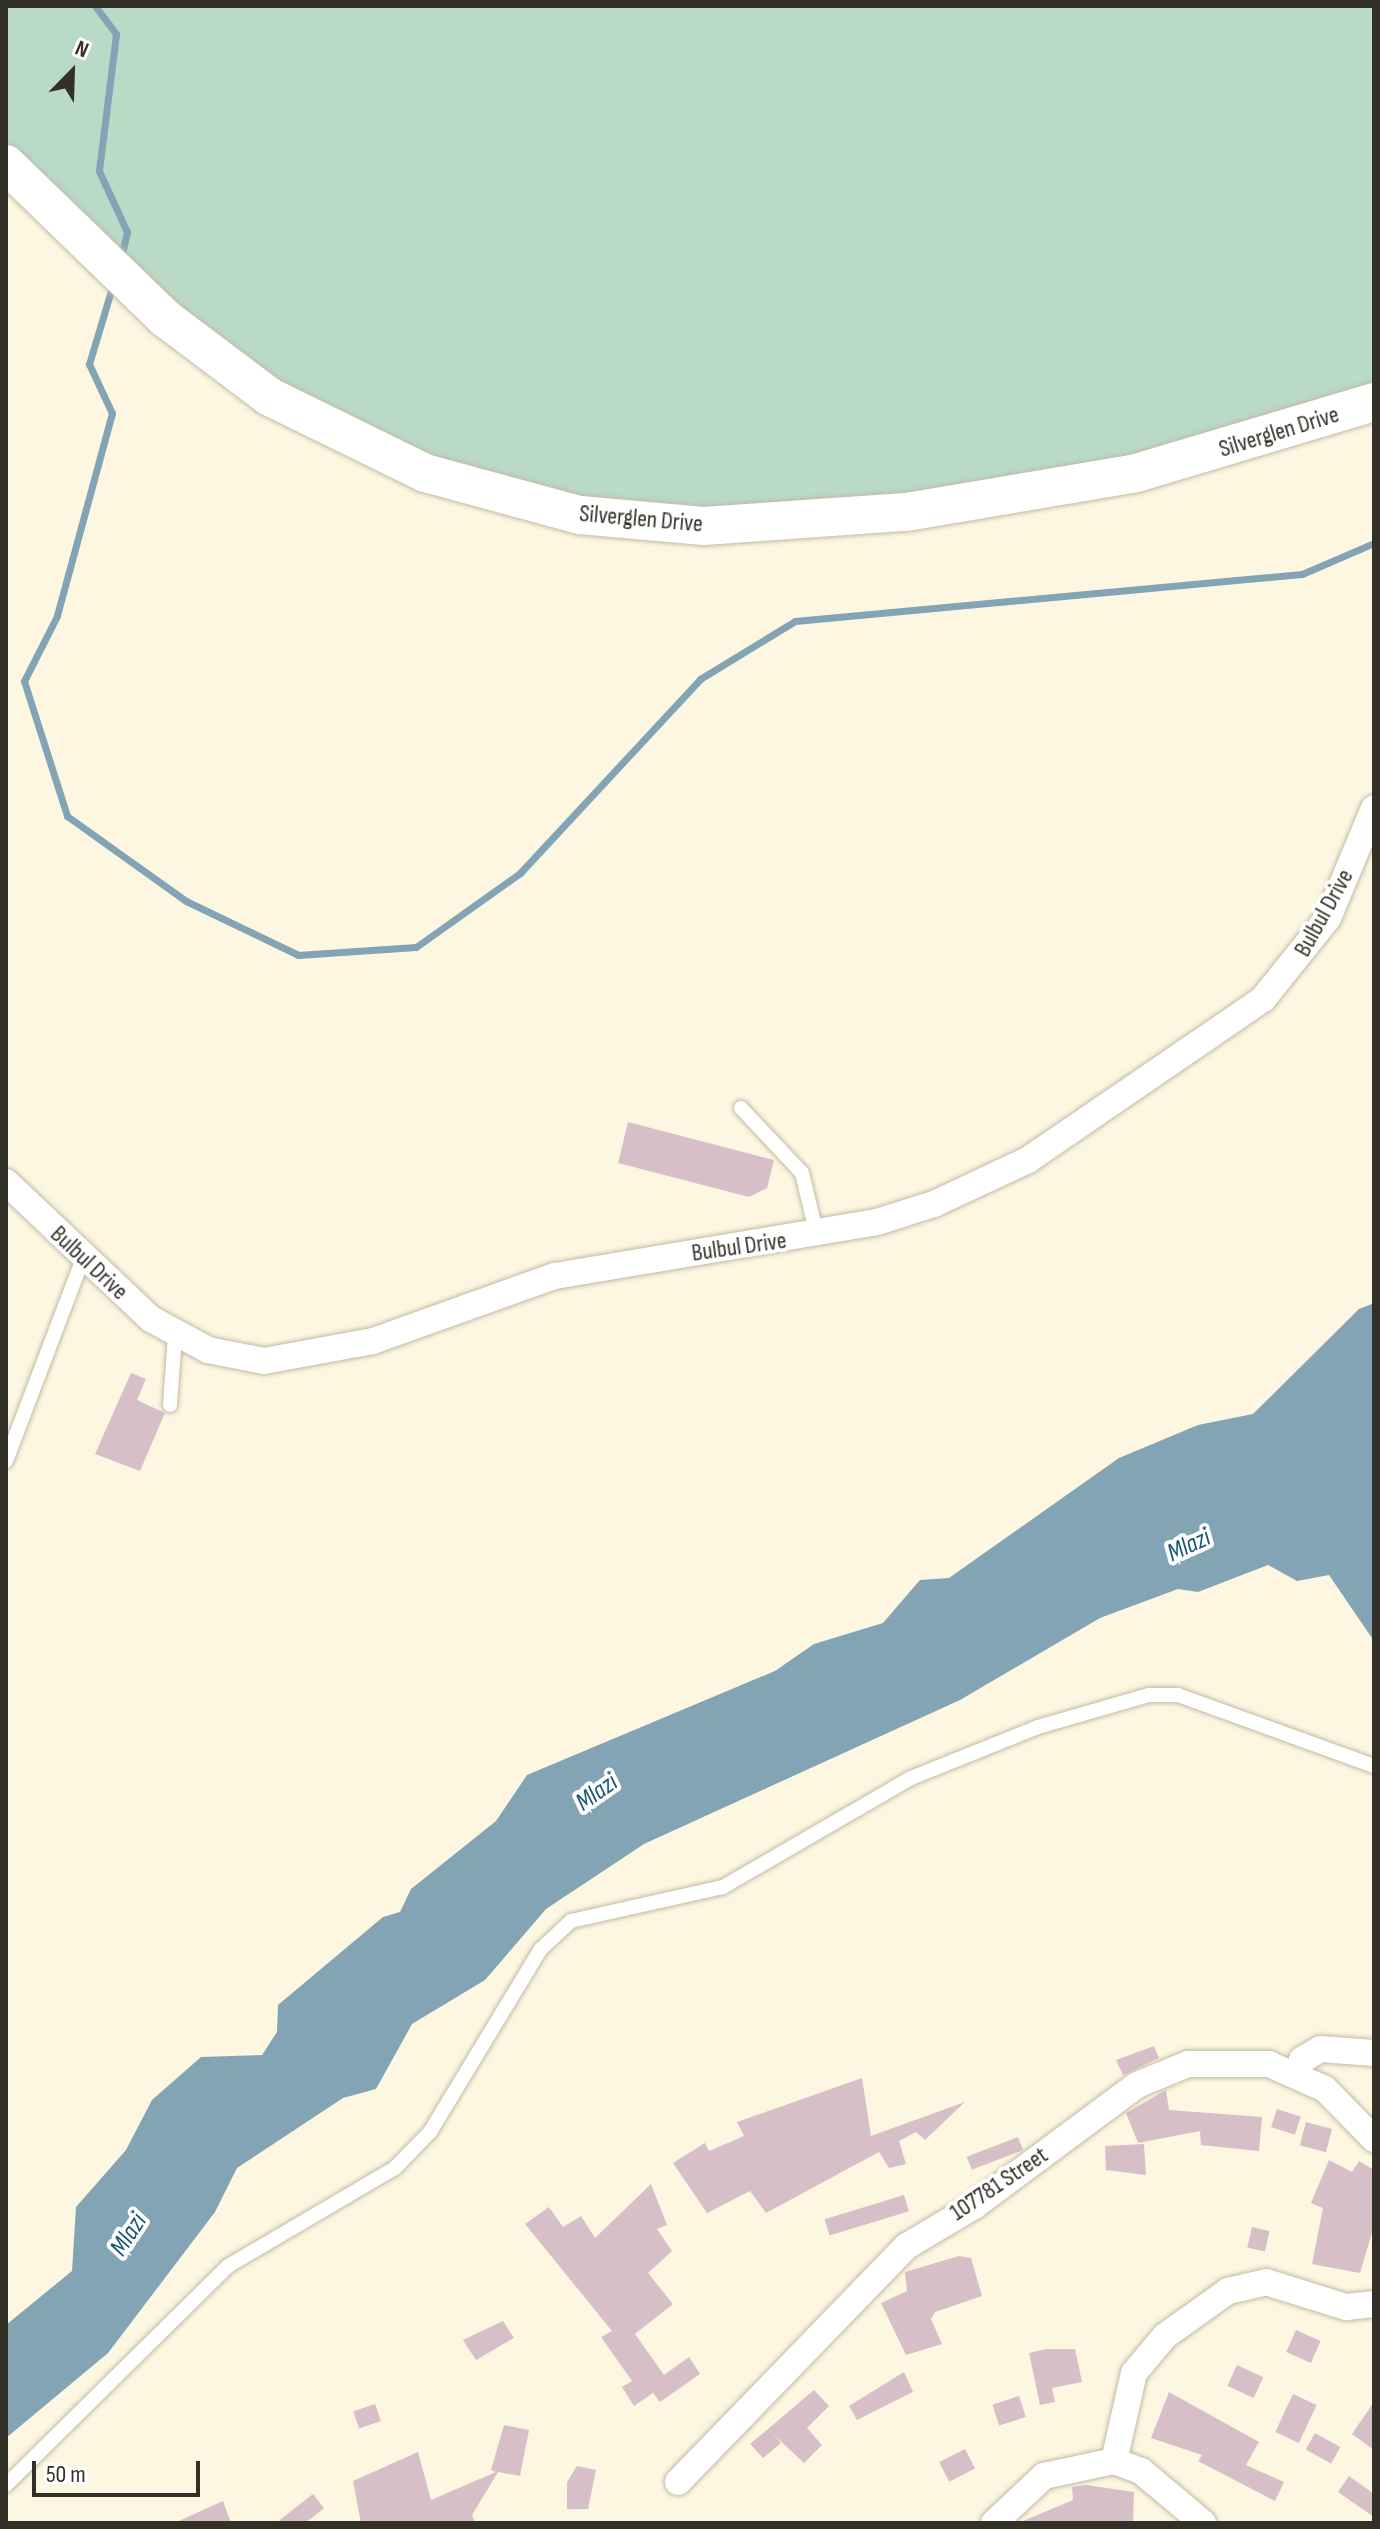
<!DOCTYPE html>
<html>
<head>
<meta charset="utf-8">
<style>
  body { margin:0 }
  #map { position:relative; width:1380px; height:2529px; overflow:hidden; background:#fdf6e0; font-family:"Sofia Sans Condensed",sans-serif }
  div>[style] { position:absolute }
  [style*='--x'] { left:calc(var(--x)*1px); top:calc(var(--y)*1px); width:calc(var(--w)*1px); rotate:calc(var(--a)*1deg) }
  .green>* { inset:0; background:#b9dac7 }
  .water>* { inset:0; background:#82a4b4 }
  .stream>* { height:7px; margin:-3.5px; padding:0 3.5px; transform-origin:3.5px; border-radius:3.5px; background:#82a4b4 }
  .building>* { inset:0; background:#d7bfc7; transform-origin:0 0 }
  .roads { filter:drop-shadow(0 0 2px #c1baa5) drop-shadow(0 0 2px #c1baa5) }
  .lane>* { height:14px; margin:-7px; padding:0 7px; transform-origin:7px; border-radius:7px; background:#fff }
  .street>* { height:26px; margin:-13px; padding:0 13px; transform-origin:13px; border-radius:13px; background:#fff }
  .secondary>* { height:38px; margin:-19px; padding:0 19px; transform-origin:19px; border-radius:19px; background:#fff }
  span { translate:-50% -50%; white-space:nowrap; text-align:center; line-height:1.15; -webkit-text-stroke:8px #fff; paint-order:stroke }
  .street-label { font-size:24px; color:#323027 }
  .water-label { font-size:26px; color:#185770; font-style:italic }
  .frame { position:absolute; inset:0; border:8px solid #323027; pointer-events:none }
  .north { position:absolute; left:32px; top:32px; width:80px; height:80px; -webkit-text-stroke:6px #fff; paint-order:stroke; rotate:23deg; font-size:22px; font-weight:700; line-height:32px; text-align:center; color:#323027 }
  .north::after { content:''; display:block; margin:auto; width:28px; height:36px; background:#323027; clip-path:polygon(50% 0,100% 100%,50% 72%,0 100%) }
  .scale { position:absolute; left:32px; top:2461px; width:168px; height:36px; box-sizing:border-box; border:4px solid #323027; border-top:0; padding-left:10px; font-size:24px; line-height:28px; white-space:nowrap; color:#323027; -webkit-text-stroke:6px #fff; paint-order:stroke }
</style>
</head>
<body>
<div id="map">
  <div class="green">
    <i style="clip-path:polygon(6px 6px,1374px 6px,1374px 399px,1308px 421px,810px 517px,523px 500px,312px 416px,6px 161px)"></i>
  </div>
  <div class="water">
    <i style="clip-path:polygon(1374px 1303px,1374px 1641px,1329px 1575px,1297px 1581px,1268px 1565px,1198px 1592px,1178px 1589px,1100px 1618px,960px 1700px,644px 1844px,546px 1909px,485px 1980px,412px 2024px,376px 2089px,343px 2098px,237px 2168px,215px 2212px,108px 2353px,6px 2438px,6px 2325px,72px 2271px,76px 2207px,126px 2150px,152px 2100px,201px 2057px,262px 2055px,277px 2032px,278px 2005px,383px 1917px,400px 1912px,411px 1889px,496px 1821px,527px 1775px,775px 1671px,814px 1644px,883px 1623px,920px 1580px,949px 1578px,1119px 1458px,1198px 1425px,1253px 1414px,1359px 1309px)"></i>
  </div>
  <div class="stream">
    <i style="--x:95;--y:6;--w:35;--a:53"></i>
    <i style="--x:116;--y:34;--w:138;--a:97.1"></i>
    <i style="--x:99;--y:171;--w:67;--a:65.3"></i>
    <i style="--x:127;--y:232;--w:26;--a:103"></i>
    <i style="--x:113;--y:284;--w:84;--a:106.7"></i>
    <i style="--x:89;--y:364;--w:54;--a:64.9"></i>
    <i style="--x:112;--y:413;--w:210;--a:105.2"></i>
    <i style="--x:57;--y:616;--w:73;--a:116.9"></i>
    <i style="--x:24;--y:681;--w:142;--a:72.3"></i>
    <i style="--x:67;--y:816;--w:146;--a:35.5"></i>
    <i style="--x:186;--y:901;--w:124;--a:25.7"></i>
    <i style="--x:298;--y:955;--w:118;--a:-3.9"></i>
    <i style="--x:416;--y:947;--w:128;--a:-35.4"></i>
    <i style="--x:520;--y:873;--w:265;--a:-47.1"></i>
    <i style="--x:700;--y:679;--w:111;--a:-31.4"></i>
    <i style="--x:795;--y:621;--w:509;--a:-5.3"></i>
    <i style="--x:1302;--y:574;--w:78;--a:-23.3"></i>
  </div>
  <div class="building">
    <i style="clip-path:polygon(628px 1122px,774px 1160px,767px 1188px,749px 1197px,618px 1163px)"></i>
    <i style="clip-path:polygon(131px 1373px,146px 1379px,137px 1400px,165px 1413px,140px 1471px,95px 1454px)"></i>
    <i style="clip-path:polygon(1154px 2046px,1159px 2058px,1123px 2075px,1116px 2060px)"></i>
    <i style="clip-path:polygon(862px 2078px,871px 2136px,965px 2102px,925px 2140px,916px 2132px,899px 2141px,906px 2164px,889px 2168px,879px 2152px,766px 2213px,750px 2191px,707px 2213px,673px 2163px,705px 2143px,709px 2151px,744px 2136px,737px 2122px)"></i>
    <i style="clip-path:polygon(1166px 2090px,1169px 2110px,1262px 2117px,1259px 2151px,1201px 2145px,1200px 2131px,1138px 2143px,1126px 2113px)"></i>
    <i style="left:1277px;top:2109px;width:25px;height:19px;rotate:18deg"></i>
    <i style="left:1306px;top:2122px;width:27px;height:24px;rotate:15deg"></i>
    <i style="left:1018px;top:2137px;width:14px;height:55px;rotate:69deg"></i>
    <i style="clip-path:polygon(1144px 2144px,1146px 2175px,1106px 2170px,1105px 2146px)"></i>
    <i style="clip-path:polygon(1329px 2160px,1352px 2172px,1359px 2161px,1374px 2170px,1374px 2226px,1360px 2273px,1312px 2264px,1323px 2208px,1311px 2203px)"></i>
    <i style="clip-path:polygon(651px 2184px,667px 2225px,657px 2229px,672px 2251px,648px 2273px,673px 2304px,635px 2334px,664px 2375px,689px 2357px,700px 2374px,660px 2402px,653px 2393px,634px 2406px,622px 2387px,632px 2381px,601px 2337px,612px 2331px,525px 2224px,549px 2207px,563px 2227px,581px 2216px,595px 2238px)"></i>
    <i style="left:904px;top:2195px;width:17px;height:83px;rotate:73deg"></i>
    <i style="left:1252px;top:2227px;width:18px;height:21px;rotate:13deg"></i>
    <i style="clip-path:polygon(959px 2256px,971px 2258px,982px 2296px,935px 2312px,931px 2319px,942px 2344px,906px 2355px,881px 2303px,907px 2291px,905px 2272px)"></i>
    <i style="clip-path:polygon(503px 2321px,514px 2338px,476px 2360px,463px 2340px)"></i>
    <i style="left:1296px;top:2330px;width:27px;height:24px;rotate:24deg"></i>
    <i style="clip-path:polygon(1046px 2349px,1075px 2349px,1082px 2382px,1052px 2388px,1055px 2402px,1040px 2405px,1029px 2353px)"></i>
    <i style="left:1237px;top:2365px;width:29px;height:23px;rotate:25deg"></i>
    <i style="clip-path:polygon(904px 2372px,913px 2392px,857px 2420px,849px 2406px)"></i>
    <i style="clip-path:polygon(814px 2390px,829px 2406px,807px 2428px,822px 2445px,804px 2463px,773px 2434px,781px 2443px,763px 2458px,750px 2444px)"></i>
    <i style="clip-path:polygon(1169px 2392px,1259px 2442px,1246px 2465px,1284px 2482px,1275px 2501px,1198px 2461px,1202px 2455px,1151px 2438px)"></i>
    <i style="left:1293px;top:2394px;width:26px;height:42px;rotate:25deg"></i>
    <i style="left:1019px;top:2396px;width:22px;height:28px;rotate:72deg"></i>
    <i style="clip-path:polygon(1374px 2402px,1374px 2450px,1352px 2434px)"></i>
    <i style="left:375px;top:2404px;width:18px;height:23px;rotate:71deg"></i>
    <i style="clip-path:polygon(504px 2425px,529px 2430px,520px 2476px,498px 2472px,472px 2515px,475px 2523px,361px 2523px,353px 2481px,418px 2452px,431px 2500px,496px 2472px,491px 2470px)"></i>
    <i style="left:1315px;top:2433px;width:29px;height:19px;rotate:29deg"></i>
    <i style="left:965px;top:2449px;width:22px;height:29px;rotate:63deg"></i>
    <i style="clip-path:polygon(577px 2466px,596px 2470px,588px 2509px,567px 2509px,567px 2482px)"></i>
    <i style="clip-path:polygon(1349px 2476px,1374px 2494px,1374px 2517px,1338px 2492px)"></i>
    <i style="clip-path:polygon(1086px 2485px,1134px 2492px,1133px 2523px,1018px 2523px,1073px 2500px,1072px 2487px)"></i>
    <i style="left:313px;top:2494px;width:18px;height:43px;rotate:52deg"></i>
    <i style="clip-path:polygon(223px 2501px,231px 2523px,174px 2523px)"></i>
  </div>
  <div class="roads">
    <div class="lane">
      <i style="--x:741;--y:1108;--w:89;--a:46.8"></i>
      <i style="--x:802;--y:1173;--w:65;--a:76.6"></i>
      <i style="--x:170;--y:1405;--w:70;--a:-85.9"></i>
      <i style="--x:6;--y:1461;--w:217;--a:-69.2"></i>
      <i style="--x:6;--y:2485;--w:312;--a:-44.6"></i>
      <i style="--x:228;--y:2266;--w:194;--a:-30.4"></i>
      <i style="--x:395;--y:2168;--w:50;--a:-45.8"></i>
      <i style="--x:430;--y:2132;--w:214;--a:-58.8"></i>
      <i style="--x:541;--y:1949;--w:41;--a:-43"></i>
      <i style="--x:571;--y:1921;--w:156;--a:-12.6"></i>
      <i style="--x:723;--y:1887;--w:217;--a:-30.1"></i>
      <i style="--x:911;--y:1778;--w:137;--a:-21.9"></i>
      <i style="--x:1038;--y:1727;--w:116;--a:-16.1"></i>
      <i style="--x:1149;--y:1695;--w:29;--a:0"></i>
      <i style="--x:1178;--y:1695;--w:208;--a:19.9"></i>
    </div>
    <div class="street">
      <i style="--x:6;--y:1182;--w:199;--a:43.4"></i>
      <i style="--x:151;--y:1319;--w:65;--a:28.5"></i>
      <i style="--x:208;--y:1350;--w:57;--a:11.1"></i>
      <i style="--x:264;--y:1361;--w:111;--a:-10.4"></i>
      <i style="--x:373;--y:1341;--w:193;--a:-19.7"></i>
      <i style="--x:555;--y:1276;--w:326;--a:-9.5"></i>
      <i style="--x:877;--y:1222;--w:60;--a:-17.5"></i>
      <i style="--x:934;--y:1204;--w:104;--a:-25.1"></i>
      <i style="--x:1028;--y:1160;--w:285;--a:-34.4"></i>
      <i style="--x:1263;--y:999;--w:104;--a:-51.3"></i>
      <i style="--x:1328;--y:918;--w:119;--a:-67.3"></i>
      <i style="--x:1297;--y:2074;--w:15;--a:-70"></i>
      <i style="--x:1302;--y:2060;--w:21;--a:-31"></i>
      <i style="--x:1320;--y:2049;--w:54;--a:4.2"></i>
      <i style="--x:1114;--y:2461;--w:90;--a:-77.2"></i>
      <i style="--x:1134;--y:2373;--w:48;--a:-50"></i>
      <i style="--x:1165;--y:2336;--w:77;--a:-35.5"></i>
      <i style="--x:1228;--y:2291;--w:39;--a:-13"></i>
      <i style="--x:1266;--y:2282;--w:84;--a:17.4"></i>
      <i style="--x:1346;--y:2307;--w:28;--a:-6"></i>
      <i style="--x:678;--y:2482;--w:329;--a:-45.9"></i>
      <i style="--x:907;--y:2246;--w:78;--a:-30.8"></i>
      <i style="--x:974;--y:2206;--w:203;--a:-36.6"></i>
      <i style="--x:1137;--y:2085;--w:55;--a:-22.4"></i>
      <i style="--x:1188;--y:2064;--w:81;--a:0"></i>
      <i style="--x:1269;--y:2064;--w:61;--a:24.1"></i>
      <i style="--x:1325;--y:2089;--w:70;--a:45.6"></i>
      <i style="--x:994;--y:2523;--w:69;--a:-43.2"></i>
      <i style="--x:1044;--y:2476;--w:72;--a:-12.1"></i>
      <i style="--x:1114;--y:2461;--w:29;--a:20"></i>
      <i style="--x:1141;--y:2471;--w:81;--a:40"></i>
    </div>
    <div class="secondary">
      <i style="--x:6;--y:164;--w:221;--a:44.1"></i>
      <i style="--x:165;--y:318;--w:131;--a:37"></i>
      <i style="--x:270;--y:397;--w:173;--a:26.1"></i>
      <i style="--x:425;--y:473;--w:161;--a:15.2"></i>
      <i style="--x:580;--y:515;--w:124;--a:5.1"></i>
      <i style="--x:704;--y:526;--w:202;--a:-4"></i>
      <i style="--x:906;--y:512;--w:233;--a:-9.6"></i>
      <i style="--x:1136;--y:473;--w:248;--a:-16.6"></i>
    </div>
  </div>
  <div class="street-label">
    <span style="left:1279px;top:432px;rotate:-17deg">Silverglen Drive</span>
    <span style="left:641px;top:519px;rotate:5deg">Silverglen Drive</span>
    <span style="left:1324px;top:913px;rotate:-61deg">Bulbul Drive</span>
    <span style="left:739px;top:1247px;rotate:-8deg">Bulbul Drive</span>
    <span style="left:89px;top:1263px;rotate:43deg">Bulbul Drive</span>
    <span style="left:999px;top:2184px;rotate:-34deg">107781 Street</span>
  </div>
  <div class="water-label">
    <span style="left:1189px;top:1546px;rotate:-25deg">Mlazi</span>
    <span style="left:597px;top:1793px;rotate:-35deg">Mlazi</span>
    <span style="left:129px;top:2235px;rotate:-57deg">Mlazi</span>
  </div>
  <div class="frame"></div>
  <div class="north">N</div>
  <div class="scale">50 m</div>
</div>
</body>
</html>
